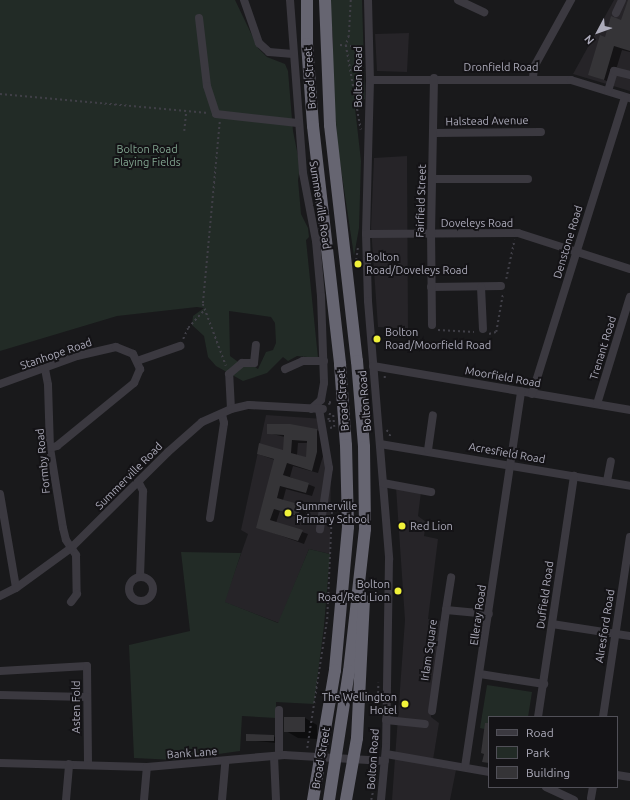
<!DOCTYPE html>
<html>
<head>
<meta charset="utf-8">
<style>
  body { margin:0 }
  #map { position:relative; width:630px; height:800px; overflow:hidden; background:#19191b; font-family:Ubuntu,sans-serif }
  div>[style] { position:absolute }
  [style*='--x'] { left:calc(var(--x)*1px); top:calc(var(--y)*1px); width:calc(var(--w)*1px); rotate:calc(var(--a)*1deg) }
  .built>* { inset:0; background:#262428 }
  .green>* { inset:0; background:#222b26 }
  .shadow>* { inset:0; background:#0007 }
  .building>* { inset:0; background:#353437; transform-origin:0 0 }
  .path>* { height:1.5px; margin-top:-0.75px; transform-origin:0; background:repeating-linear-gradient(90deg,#403f47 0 2px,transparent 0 5px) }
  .minor>* { height:8px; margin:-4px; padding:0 4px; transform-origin:4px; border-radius:4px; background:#3b3940 }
  .minor>.ring { margin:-4px; padding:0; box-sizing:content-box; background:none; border:8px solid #3b3940; border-radius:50% }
  .highway>* { height:12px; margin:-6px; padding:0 6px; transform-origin:6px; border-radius:6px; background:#666571 }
  .dots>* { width:11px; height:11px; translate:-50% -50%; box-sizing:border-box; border:2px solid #141316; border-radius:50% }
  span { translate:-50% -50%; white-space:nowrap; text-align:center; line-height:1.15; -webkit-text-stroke:4px #141316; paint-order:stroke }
  .street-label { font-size:11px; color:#acabba }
  .park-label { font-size:11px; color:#82a590 }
  .poi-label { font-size:11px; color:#acabba }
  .left { translate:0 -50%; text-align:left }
  .right { translate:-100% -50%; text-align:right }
  .legend { position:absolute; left:488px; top:716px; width:130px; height:72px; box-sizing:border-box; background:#141316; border:1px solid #515058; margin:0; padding:5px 7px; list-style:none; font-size:12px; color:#acabba }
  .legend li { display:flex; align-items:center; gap:8px; height:20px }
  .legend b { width:20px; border:1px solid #515058 }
  .north { position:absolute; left:578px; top:12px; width:40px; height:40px; -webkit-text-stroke:3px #141316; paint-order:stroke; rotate:229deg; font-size:11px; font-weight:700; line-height:16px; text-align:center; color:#acabba }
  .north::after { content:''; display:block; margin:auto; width:14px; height:18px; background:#acabba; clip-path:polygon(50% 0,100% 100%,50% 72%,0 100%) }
</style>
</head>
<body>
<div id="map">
  <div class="built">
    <i style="clip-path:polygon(614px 0,630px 0,630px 91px,573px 74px)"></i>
    <i style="clip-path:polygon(409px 33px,407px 72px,377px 71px,375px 34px)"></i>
    <i style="clip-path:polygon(407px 156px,408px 329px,378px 327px,371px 228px,374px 158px)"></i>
    <i style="clip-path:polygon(266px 415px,324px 419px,331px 464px,330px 554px,309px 549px,279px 623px,224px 602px,248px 534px,241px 530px)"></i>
    <i style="clip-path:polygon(396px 487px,421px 492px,418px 516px,426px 522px,424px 536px,438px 539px,428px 619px,442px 621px,431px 717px,439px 723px,432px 766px,456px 770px,450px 800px,392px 800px,405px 620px)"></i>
  </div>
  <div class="green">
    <i style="clip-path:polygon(evenodd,0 0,235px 0,258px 48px,267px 57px,285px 64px,288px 71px,293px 131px,300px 166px,298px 180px,301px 214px,308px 228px,309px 237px,306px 240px,318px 358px,297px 356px,288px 361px,283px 357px,267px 373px,243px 381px,216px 366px,208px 357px,204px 336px,192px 325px,193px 316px,204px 308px,197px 307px,117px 316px,0 351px,0 0,229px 311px,271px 317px,275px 323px,276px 343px,273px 350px,266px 352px,258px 369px,252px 365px,245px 367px,230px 356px,229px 311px)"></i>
    <i style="clip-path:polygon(329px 0,362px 0,365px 99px,356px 102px,355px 108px,361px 161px,359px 228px,354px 256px,337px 142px,336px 120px,332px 104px,333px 37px)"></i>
    <i style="clip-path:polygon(309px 549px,330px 554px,324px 626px,314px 704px,276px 702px,276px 718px,242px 716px,240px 751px,175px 760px,134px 758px,129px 645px,190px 631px,181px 552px,241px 553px,225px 602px,278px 623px)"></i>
    <i style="clip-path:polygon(487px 685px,532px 692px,528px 717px,489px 717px,489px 730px,480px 728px)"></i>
  </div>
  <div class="shadow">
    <i style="clip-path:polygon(629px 0,630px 52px,622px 50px,612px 83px,589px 74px,605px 38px,622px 21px)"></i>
    <i style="clip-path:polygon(evenodd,317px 430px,323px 434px,323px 456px,318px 473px,293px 466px,290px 477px,315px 487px,312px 496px,286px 489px,283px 500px,307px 509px,305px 516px,304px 519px,280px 511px,276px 523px,308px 534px,304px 544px,257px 527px,275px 460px,258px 454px,284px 452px,285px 437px,268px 433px,317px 430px,298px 443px,308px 443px,307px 458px,297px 455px,298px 443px)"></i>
    <i style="clip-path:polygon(305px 718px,317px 725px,317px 739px,298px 738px,286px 731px)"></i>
    <i style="clip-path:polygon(273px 736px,277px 738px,277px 743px,247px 740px)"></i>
  </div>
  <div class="building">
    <i style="clip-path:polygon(628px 0,630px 0,630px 51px,614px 46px,604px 80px,588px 75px,600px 35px,605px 37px,611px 16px,621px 20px)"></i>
    <i style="clip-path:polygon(evenodd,267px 424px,290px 424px,317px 429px,317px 452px,312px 471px,287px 463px,283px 475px,309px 483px,306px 493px,280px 486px,277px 498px,302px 505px,299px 513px,297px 516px,274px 509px,270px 520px,303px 530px,298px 541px,256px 528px,274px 459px,257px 454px,259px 443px,283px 450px,284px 435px,267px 434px,267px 424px,292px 440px,307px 441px,306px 457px,291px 453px,292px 440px)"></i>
    <i style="left:284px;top:717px;width:21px;height:15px"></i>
    <i style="clip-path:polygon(485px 723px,489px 723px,489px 763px,482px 762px,484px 754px,481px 753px)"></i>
    <i style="clip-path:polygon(246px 734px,274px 735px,274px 741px,246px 741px)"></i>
  </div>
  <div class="path">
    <i style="--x:351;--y:0;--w:36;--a:93"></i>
    <i style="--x:349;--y:36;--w:9;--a:108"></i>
    <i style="--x:346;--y:45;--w:86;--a:80"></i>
    <i style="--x:340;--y:45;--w:22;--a:5"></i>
    <i style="--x:0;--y:94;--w:209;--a:5.2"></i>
    <i style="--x:220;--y:122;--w:183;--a:95.3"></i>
    <i style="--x:203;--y:304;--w:66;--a:69.6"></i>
    <i style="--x:184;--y:131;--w:20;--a:-84"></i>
    <i style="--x:356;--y:260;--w:14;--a:-82"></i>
    <i style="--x:506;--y:279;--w:40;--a:-78"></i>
    <i style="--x:438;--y:330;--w:36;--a:3"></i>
    <i style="--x:489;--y:334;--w:7;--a:-16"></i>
    <i style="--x:496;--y:332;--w:40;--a:-80"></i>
    <i style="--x:183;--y:339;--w:12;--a:-66"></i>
    <i style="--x:188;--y:328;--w:25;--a:-48"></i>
    <i style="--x:385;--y:376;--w:4;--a:90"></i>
    <i style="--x:329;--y:405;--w:3;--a:-90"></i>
    <i style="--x:329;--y:402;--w:4;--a:14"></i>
    <i style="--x:328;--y:420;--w:7;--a:-74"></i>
    <i style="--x:330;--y:420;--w:4;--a:90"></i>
    <i style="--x:330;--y:428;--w:4;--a:-14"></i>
    <i style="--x:334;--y:427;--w:12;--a:-95"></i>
    <i style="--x:387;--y:430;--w:8;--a:60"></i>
    <i style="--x:378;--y:703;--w:20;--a:-90"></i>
    <i style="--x:307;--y:748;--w:131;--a:-81.2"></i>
    <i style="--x:327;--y:619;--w:113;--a:-87.5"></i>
    <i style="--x:371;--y:800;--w:14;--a:-78"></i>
  </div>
  <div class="minor">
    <i style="--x:244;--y:0;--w:46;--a:70.8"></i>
    <i style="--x:259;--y:43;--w:13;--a:42"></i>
    <i style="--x:269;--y:52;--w:24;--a:5"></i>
    <i style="--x:290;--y:0;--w:173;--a:85.7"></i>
    <i style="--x:303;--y:173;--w:69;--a:79.2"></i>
    <i style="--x:316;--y:241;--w:55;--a:84.8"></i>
    <i style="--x:321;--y:296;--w:87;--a:88"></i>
    <i style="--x:324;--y:383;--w:17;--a:100"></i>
    <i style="--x:321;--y:400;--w:13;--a:138"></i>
    <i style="--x:368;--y:0;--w:80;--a:88.6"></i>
    <i style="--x:370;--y:80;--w:154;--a:91.5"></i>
    <i style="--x:366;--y:234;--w:67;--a:88.3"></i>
    <i style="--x:368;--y:301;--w:259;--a:85.3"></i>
    <i style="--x:389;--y:559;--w:188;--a:90.9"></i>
    <i style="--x:386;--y:747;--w:53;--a:95.4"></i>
    <i style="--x:458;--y:0;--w:29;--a:25"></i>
    <i style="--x:616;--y:13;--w:14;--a:-65"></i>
    <i style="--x:199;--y:18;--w:68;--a:83.3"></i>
    <i style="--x:207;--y:86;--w:29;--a:72"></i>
    <i style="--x:216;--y:114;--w:82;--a:6.3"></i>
    <i style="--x:533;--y:78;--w:11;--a:-85"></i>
    <i style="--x:534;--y:67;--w:77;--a:-61.1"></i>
    <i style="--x:370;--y:80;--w:201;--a:0"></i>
    <i style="--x:571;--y:80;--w:61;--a:17.2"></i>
    <i style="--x:608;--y:91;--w:21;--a:-73"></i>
    <i style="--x:614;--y:71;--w:16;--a:14"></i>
    <i style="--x:434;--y:133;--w:107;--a:-0.5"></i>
    <i style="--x:432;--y:179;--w:96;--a:0"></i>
    <i style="--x:366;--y:234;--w:152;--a:-0.4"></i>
    <i style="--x:518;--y:233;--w:118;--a:17.8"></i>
    <i style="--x:431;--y:287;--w:70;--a:-0.8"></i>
    <i style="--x:481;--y:287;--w:42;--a:87.3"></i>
    <i style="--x:432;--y:325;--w:91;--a:-90.6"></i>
    <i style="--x:431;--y:234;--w:156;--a:-88.9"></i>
    <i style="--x:137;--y:361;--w:46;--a:-19.2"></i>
    <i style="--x:373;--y:366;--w:261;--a:9.7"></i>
    <i style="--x:45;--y:369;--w:16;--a:79"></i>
    <i style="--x:48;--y:385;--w:63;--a:88.2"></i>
    <i style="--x:50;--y:448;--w:81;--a:80.8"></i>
    <i style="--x:63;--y:528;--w:12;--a:76"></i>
    <i style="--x:66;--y:540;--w:18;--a:56"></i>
    <i style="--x:76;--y:555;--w:39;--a:89"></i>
    <i style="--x:77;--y:594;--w:10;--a:127"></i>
    <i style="--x:285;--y:369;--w:20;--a:-24"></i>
    <i style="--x:303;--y:361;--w:21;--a:0"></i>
    <i style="--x:0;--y:384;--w:82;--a:-20"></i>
    <i style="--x:77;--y:356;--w:40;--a:-13"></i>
    <i style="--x:116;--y:347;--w:18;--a:22"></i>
    <i style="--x:133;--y:354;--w:17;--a:65"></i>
    <i style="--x:140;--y:369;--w:15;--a:113"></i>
    <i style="--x:134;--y:383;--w:99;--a:140.7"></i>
    <i style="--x:57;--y:446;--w:7;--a:164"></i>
    <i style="--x:532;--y:394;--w:311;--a:-72.6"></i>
    <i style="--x:597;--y:404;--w:112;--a:-72.9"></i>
    <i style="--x:231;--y:409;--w:35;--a:-93"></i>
    <i style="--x:229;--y:374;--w:17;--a:-40"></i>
    <i style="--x:242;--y:363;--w:12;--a:0"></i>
    <i style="--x:254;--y:363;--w:18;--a:-84"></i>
    <i style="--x:319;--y:409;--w:60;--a:80.4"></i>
    <i style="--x:329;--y:468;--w:62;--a:98.4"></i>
    <i style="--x:380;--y:444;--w:254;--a:9.5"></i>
    <i style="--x:428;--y:450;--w:35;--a:-82"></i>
    <i style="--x:607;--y:481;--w:20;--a:-79"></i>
    <i style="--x:139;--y:483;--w:9;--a:63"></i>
    <i style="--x:143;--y:491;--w:86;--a:92"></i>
    <i style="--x:383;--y:483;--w:49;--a:10.6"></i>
    <i style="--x:0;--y:494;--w:95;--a:80.3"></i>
    <i style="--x:210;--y:518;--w:96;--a:-81.6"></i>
    <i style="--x:224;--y:423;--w:9;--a:-103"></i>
    <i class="ring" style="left:129px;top:577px;width:16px;height:16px"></i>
    <i style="--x:0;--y:596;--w:18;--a:-27"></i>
    <i style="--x:16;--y:588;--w:68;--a:-36"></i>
    <i style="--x:71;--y:548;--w:136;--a:-44.7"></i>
    <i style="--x:168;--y:452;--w:45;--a:-41.4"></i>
    <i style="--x:202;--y:422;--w:32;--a:-24"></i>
    <i style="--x:231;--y:409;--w:18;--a:-13"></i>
    <i style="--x:249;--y:405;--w:74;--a:3.1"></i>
    <i style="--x:446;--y:610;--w:33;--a:-81"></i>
    <i style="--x:552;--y:624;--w:79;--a:8.7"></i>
    <i style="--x:0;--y:671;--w:87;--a:-3.3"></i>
    <i style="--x:87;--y:666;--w:98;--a:89.4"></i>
    <i style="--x:480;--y:674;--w:65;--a:8.9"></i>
    <i style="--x:0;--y:695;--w:87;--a:1.3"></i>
    <i style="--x:432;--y:711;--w:102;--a:-82.1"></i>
    <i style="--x:446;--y:610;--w:43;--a:5.3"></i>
    <i style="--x:538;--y:717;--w:244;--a:-81.5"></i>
    <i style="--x:603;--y:717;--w:182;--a:-81.5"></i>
    <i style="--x:386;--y:720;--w:39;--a:6"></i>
    <i style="--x:386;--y:754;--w:105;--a:9.9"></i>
    <i style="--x:279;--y:755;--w:45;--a:-90"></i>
    <i style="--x:274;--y:756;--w:44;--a:87.4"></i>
    <i style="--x:0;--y:763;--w:147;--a:1.6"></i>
    <i style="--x:147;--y:767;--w:138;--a:-5"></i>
    <i style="--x:284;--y:755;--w:101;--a:3.4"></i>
    <i style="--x:465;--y:767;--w:380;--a:-81.5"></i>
    <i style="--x:617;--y:775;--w:13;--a:9"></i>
    <i style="--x:546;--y:787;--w:31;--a:25"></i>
    <i style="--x:591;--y:798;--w:11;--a:-80"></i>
    <i style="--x:66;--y:800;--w:36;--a:-85"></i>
    <i style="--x:144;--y:800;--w:33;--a:-85"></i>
    <i style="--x:222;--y:800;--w:38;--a:-85"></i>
  </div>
  <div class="highway">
    <i style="--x:307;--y:0;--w:44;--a:90"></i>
    <i style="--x:307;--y:44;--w:82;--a:85.8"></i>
    <i style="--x:313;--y:126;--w:240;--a:83.5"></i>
    <i style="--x:340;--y:364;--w:81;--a:85.8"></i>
    <i style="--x:346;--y:445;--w:82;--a:88.6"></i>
    <i style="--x:348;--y:527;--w:144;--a:95.2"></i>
    <i style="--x:335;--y:670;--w:132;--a:99.6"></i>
    <i style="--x:325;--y:0;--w:125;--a:87.7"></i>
    <i style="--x:330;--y:125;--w:238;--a:83.5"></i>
    <i style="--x:357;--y:361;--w:86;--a:85.3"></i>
    <i style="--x:364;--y:447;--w:82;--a:89.3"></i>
    <i style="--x:365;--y:529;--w:143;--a:96.4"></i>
    <i style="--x:349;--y:671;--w:131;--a:98.8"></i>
    <i style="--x:346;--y:800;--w:63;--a:-79.9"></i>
    <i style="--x:357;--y:738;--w:138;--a:-87.1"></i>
  </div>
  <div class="dots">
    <i style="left:358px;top:264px;background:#f0f239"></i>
    <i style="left:377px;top:339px;background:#f0f239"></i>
    <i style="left:288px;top:513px;background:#f0f239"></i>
    <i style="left:402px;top:526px;background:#f0f239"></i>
    <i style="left:398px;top:591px;background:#f0f239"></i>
    <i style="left:405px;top:704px;background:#f0f239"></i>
  </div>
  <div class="street-label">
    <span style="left:501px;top:67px">Dronfield Road</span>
    <span style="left:358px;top:77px;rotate:-90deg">Bolton Road</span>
    <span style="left:310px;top:78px;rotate:-94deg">Broad Street</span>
    <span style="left:487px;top:121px;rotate:-1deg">Halstead Avenue</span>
    <span style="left:421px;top:201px;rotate:-88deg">Fairfield Street</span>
    <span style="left:320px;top:205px;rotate:81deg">Summerville Road</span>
    <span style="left:477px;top:223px">Doveleys Road</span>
    <span style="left:568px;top:242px;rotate:-73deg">Denstone Road</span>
    <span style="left:603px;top:348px;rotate:-73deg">Trenant Road</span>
    <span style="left:56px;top:354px;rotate:-19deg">Stanhope Road</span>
    <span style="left:503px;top:377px;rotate:10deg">Moorfield Road</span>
    <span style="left:343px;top:400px;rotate:-94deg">Broad Street</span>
    <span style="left:365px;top:401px;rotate:-95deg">Bolton Road</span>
    <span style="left:507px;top:453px;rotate:10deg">Acresfield Road</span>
    <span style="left:43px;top:461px;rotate:-96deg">Formby Road</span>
    <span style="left:129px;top:476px;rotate:-45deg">Summerville Road</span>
    <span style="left:545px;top:595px;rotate:-82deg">Duffield Road</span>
    <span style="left:478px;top:615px;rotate:-82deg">Elleray Road</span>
    <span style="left:605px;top:626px;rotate:-81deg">Alresford Road</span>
    <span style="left:429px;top:650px;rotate:-82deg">Irlam Square</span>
    <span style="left:76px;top:707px;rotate:-90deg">Asten Fold</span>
    <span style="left:192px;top:753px;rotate:-4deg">Bank Lane</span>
    <span style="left:321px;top:758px;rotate:-80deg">Broad Street</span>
    <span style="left:373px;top:759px;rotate:-86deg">Bolton Road</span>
  </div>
  <div class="park-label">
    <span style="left:147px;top:156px">Bolton Road<br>Playing Fields</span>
  </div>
  <div class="poi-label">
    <span class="left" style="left:366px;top:264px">Bolton<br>Road/Doveleys Road</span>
    <span class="left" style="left:385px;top:339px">Bolton<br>Road/Moorfield Road</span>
    <span class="left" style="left:296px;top:513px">Summerville<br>Primary School</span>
    <span class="left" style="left:410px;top:526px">Red Lion</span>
    <span class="right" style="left:390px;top:591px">Bolton<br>Road/Red Lion</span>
    <span class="right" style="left:397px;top:704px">The Wellington<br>Hotel</span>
  </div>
  <ul class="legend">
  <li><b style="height:5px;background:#3b3940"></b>Road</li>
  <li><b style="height:11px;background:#222b26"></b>Park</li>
  <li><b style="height:11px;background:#353437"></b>Building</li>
  </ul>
  <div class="north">N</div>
</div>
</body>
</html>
